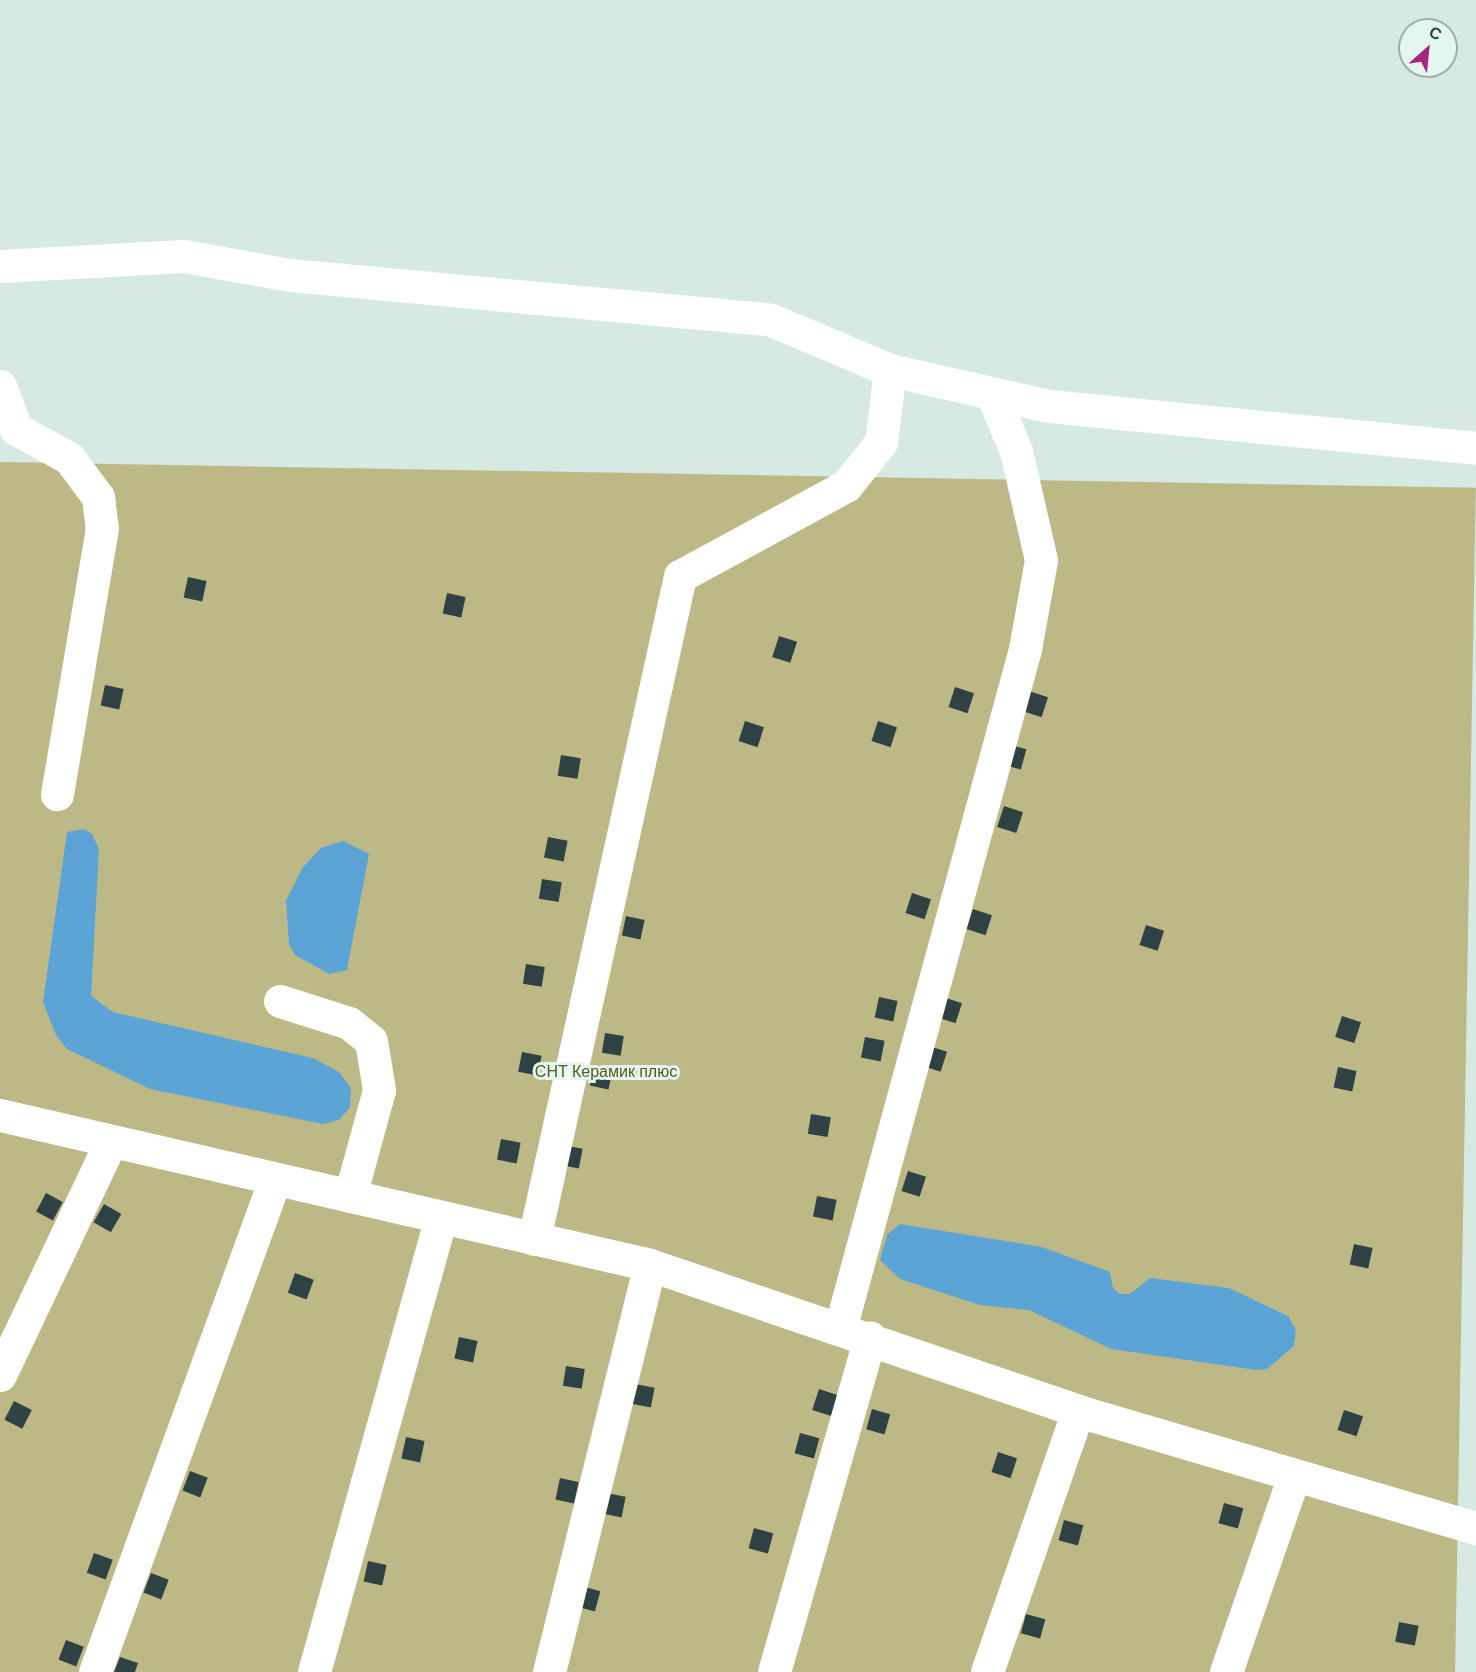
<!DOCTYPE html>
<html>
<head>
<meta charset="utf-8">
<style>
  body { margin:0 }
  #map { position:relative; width:1476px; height:1672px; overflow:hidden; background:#d6eae3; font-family:"DM Sans",sans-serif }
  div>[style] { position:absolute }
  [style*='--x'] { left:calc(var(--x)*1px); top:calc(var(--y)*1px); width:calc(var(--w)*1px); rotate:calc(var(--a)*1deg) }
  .green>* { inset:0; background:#bdb987; transform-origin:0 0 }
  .water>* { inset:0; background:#5da4d6 }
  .building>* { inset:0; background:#304144; transform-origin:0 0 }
  .minor>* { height:33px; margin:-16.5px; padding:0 16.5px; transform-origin:16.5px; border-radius:16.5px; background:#fff }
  span { translate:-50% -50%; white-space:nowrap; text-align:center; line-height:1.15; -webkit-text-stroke:6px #e3f7f0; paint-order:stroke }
  .park-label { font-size:16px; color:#5c571c }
  .north { position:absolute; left:1398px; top:18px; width:60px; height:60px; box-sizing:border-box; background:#e3f7f0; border:2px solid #9eada8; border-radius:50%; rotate:27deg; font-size:16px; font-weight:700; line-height:24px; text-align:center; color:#363e3b }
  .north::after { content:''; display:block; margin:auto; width:21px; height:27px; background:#a2277d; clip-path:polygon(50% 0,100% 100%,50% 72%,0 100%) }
</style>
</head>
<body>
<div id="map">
  <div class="green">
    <i style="left:0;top:462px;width:1476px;height:1210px;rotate:1deg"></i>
  </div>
  <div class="water">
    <i style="clip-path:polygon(84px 829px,92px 834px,99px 849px,91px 996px,113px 1012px,313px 1058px,339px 1072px,351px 1088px,350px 1107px,339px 1120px,323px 1124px,150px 1089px,67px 1049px,56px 1035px,43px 1002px,67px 832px)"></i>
    <i style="clip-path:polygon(343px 841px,369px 854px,347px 970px,329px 974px,295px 955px,289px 944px,286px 901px,303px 867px,321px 848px)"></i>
    <i style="clip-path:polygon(900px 1224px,1042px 1247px,1110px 1272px,1113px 1288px,1120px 1294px,1130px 1294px,1150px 1278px,1229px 1288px,1288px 1316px,1296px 1330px,1294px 1346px,1267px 1369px,1257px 1370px,1111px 1349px,1029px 1310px,980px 1305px,900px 1279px,880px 1260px,887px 1235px)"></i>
  </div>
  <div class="building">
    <i style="left:188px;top:577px;width:19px;height:21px;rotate:12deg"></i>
    <i style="left:447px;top:593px;width:19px;height:21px;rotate:12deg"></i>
    <i style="left:779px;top:636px;width:19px;height:22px;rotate:18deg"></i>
    <i style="left:105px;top:685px;width:19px;height:21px;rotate:12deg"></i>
    <i style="left:955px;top:687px;width:20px;height:21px;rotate:18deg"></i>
    <i style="left:1029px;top:691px;width:20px;height:21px;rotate:18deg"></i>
    <i style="left:745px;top:721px;width:20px;height:21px;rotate:18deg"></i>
    <i style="left:878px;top:721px;width:20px;height:21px;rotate:18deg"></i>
    <i style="left:1007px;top:744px;width:20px;height:21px;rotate:15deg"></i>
    <i style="left:561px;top:755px;width:20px;height:21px;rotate:9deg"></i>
    <i style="left:1004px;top:806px;width:20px;height:22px;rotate:18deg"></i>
    <i style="left:548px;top:837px;width:20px;height:21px;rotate:11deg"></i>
    <i style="left:542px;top:879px;width:20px;height:20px;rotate:9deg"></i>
    <i style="left:912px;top:893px;width:20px;height:21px;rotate:18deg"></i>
    <i style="left:973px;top:909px;width:20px;height:21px;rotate:18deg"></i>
    <i style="left:626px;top:916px;width:19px;height:20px;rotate:12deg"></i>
    <i style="left:1146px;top:925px;width:19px;height:21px;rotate:18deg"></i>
    <i style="left:526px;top:964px;width:19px;height:20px;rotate:9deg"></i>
    <i style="left:879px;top:997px;width:19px;height:21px;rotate:12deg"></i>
    <i style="left:943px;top:997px;width:20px;height:21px;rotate:18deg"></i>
    <i style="left:1342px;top:1016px;width:20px;height:22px;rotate:18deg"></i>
    <i style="left:605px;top:1033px;width:19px;height:20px;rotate:9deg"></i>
    <i style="left:865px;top:1037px;width:20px;height:21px;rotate:11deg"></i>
    <i style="left:929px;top:1046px;width:19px;height:21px;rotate:18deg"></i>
    <i style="left:522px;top:1052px;width:20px;height:20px;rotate:11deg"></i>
    <i style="left:594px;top:1066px;width:19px;height:20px;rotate:12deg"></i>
    <i style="left:1338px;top:1067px;width:19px;height:21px;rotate:12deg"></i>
    <i style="left:811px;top:1114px;width:20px;height:20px;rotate:9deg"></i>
    <i style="left:501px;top:1139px;width:20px;height:21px;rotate:11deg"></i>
    <i style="left:563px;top:1145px;width:20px;height:20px;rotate:11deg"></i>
    <i style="left:908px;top:1171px;width:19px;height:21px;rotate:18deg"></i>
    <i style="left:46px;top:1193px;width:19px;height:21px;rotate:28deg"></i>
    <i style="left:817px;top:1196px;width:20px;height:21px;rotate:11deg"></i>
    <i style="left:104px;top:1204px;width:20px;height:21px;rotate:30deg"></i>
    <i style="left:1354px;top:1244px;width:19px;height:21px;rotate:12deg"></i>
    <i style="left:295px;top:1273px;width:20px;height:21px;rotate:20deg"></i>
    <i style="left:459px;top:1337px;width:19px;height:22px;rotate:12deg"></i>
    <i style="left:566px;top:1366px;width:19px;height:20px;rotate:9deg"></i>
    <i style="left:635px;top:1384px;width:20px;height:20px;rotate:11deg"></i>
    <i style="left:819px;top:1389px;width:20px;height:22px;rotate:18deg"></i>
    <i style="left:14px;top:1401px;width:20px;height:21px;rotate:27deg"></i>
    <i style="left:872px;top:1409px;width:19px;height:21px;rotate:16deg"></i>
    <i style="left:1344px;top:1410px;width:20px;height:21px;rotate:18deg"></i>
    <i style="left:800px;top:1433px;width:20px;height:21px;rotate:15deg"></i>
    <i style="left:406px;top:1437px;width:19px;height:22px;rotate:12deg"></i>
    <i style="left:998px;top:1452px;width:20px;height:21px;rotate:18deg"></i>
    <i style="left:190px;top:1471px;width:19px;height:21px;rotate:21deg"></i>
    <i style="left:560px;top:1478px;width:19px;height:22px;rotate:12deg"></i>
    <i style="left:606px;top:1493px;width:20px;height:21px;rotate:11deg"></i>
    <i style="left:1224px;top:1503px;width:20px;height:21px;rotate:15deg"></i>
    <i style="left:1064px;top:1520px;width:20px;height:21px;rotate:15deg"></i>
    <i style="left:754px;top:1528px;width:20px;height:21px;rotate:15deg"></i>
    <i style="left:94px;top:1553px;width:20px;height:21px;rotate:20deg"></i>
    <i style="left:368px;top:1561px;width:19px;height:21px;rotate:12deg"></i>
    <i style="left:151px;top:1573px;width:19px;height:21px;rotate:21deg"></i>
    <i style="left:581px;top:1586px;width:20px;height:21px;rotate:15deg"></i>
    <i style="left:1026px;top:1614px;width:20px;height:20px;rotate:15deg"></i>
    <i style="left:1399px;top:1622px;width:20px;height:20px;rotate:11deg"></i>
    <i style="left:66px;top:1640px;width:19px;height:21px;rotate:21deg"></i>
    <i style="clip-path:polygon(120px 1657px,138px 1663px,135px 1672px,114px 1672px)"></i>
  </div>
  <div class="minor">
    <i style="--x:0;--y:266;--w:184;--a:-3.1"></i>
    <i style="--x:184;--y:256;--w:108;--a:10.2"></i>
    <i style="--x:290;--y:275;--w:483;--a:5.3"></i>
    <i style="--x:771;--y:320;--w:129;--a:22.8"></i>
    <i style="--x:890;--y:370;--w:163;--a:12.8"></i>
    <i style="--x:1049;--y:406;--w:429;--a:5.6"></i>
    <i style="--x:0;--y:386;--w:46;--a:69.6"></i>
    <i style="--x:16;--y:429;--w:60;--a:28.7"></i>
    <i style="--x:69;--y:458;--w:49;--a:53.4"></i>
    <i style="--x:98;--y:497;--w:31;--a:83"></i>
    <i style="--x:102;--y:528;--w:270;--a:99.6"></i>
    <i style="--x:280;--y:1001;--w:72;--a:17.7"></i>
    <i style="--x:349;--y:1023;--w:28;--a:39"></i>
    <i style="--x:371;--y:1041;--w:50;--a:80.7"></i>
    <i style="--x:379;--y:1090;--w:110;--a:105.3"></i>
    <i style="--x:0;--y:1115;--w:667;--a:12.99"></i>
    <i style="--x:650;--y:1265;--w:452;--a:18.8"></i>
    <i style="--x:1078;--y:1411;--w:415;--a:16.4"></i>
    <i style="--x:534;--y:1239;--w:679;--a:-77.58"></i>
    <i style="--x:680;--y:576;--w:189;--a:-28.5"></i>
    <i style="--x:846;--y:486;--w:56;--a:-51.5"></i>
    <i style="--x:881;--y:442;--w:73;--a:-82.9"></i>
    <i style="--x:840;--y:1329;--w:705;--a:-74.78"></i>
    <i style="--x:1025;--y:649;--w:90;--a:-79.8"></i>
    <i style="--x:1041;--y:560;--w:112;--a:-102.9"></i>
    <i style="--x:1016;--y:451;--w:62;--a:-112.8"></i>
    <i style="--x:0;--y:1375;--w:259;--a:-64.6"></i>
    <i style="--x:95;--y:1672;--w:525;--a:-69.94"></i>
    <i style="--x:314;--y:1672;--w:472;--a:-74.4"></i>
    <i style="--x:549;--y:1672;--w:419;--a:-76.1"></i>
    <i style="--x:774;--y:1672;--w:348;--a:-74"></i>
    <i style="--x:987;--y:1672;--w:276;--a:-70.8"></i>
    <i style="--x:1226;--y:1672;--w:207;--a:-70.9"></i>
  </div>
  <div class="park-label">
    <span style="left:606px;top:1072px">СНТ Керамик плюс</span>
  </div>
  <div class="north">С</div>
</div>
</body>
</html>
